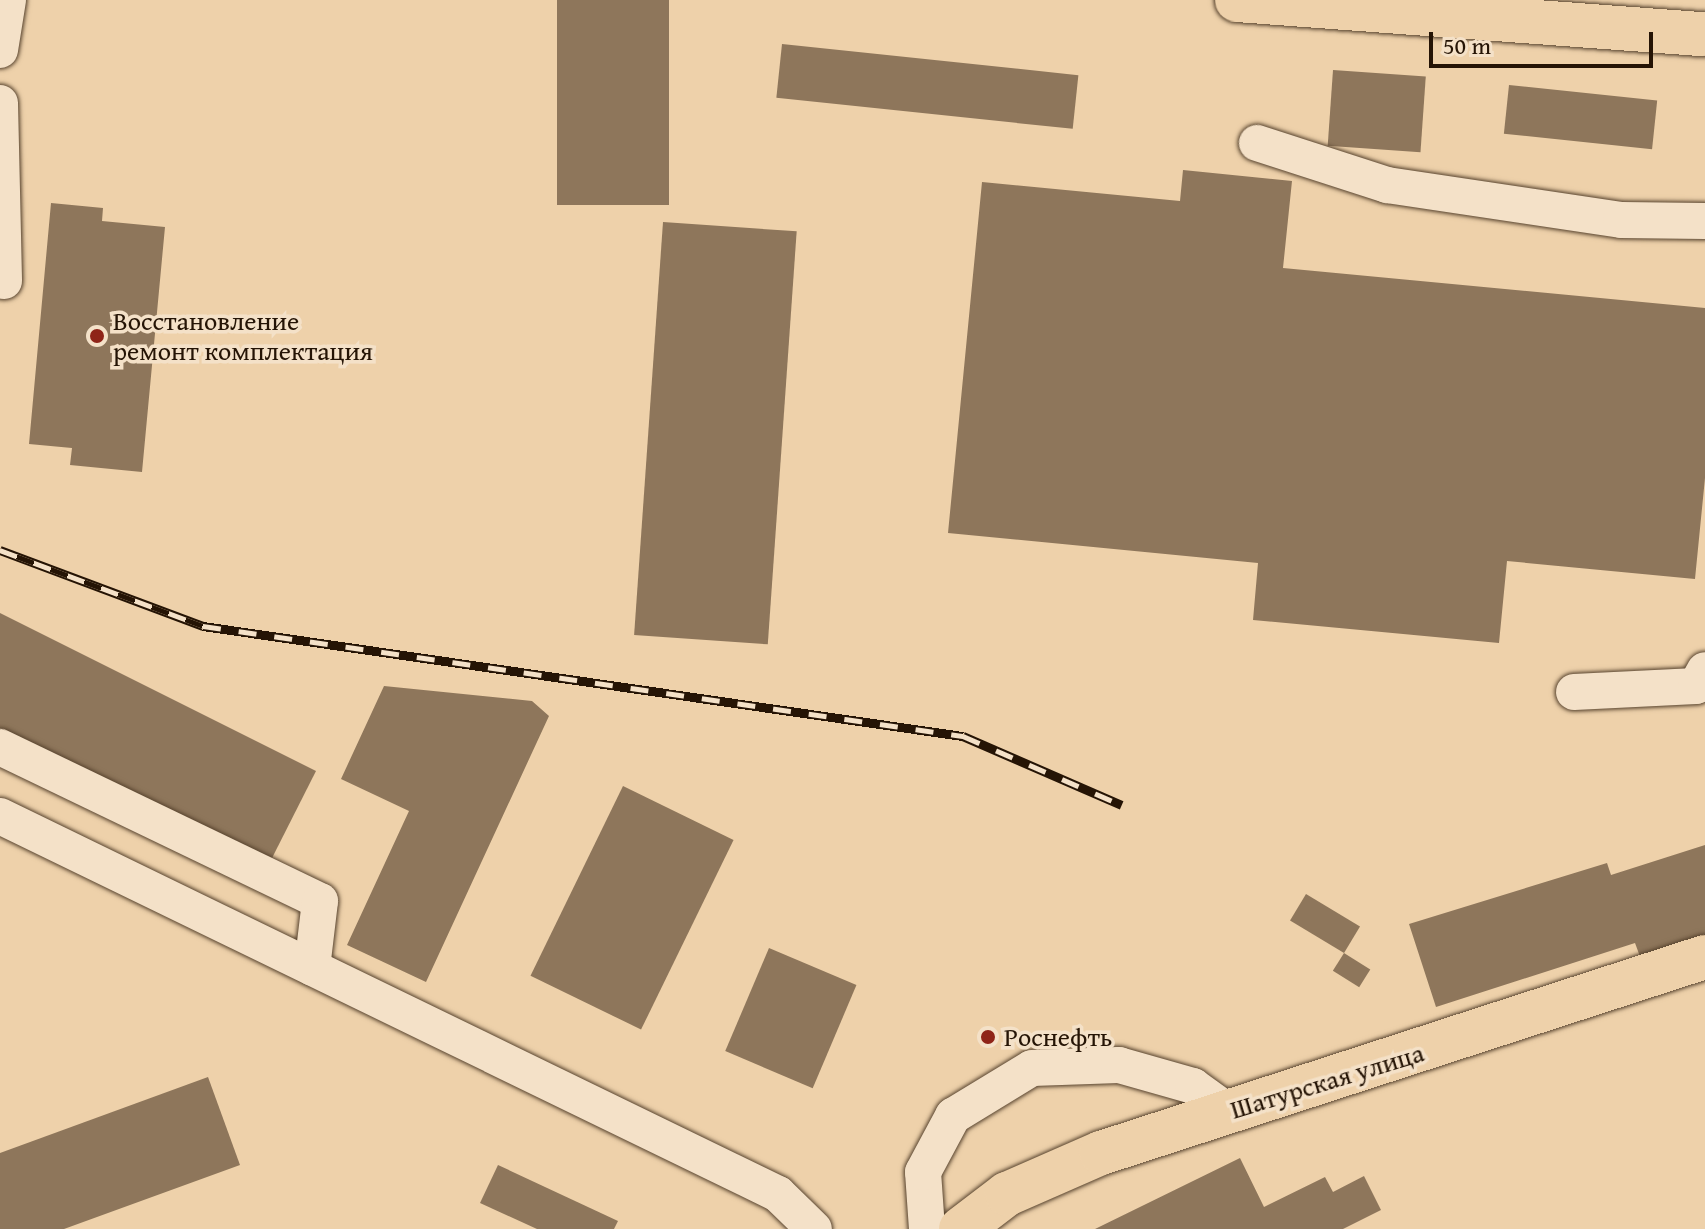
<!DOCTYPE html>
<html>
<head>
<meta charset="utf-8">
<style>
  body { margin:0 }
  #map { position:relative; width:1705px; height:1229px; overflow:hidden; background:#eed1aa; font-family:"Gentium Book Plus",serif }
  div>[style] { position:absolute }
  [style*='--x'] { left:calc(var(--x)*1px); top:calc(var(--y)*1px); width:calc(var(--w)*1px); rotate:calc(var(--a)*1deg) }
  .building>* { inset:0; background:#8e765b; transform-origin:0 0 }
  .roads { filter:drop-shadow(0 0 2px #57432e) drop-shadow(0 0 2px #57432e) }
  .minor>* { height:36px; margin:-18px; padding:0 18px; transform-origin:18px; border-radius:18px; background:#f4e1c8 }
  .major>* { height:44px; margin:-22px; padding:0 22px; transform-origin:22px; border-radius:22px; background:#eed1aa }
  .rail>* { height:9px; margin-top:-4.5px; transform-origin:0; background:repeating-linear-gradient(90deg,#f4e1c8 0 18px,#251405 0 36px); box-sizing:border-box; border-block:2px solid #251405 }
  .dots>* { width:22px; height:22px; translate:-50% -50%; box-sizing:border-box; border:4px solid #f4e1c8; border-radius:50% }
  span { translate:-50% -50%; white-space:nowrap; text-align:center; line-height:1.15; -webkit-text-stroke:7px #f4e1c8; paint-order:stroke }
  .poi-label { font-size:26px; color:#251405 }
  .left { translate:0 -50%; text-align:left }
  .street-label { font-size:26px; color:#251405 }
  .scale { position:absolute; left:1429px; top:32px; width:224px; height:36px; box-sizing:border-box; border:4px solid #251405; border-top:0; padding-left:10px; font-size:24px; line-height:28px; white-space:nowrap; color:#251405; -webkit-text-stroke:6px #f4e1c8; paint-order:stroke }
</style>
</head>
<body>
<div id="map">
  <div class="building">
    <i style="left:557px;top:0;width:112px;height:205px"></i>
    <i style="left:782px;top:44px;width:298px;height:54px;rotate:6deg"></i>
    <i style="left:1333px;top:70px;width:93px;height:76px;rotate:4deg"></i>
    <i style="left:1509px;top:85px;width:149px;height:49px;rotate:6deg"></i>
    <i style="clip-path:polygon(1183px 170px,1292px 181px,1283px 268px,1705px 308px,1705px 478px,1695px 579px,1507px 561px,1499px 643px,1253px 620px,1258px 563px,948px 533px,982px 182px,1180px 201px)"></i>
    <i style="clip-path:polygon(51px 203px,103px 208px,102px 221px,165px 227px,142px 472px,70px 465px,72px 448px,29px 444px)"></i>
    <i style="left:663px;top:222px;width:134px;height:414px;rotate:4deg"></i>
    <i style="clip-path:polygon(0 613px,316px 771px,269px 864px,0 730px)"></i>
    <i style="clip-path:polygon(384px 686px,532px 701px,549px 716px,426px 982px,347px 945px,409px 811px,341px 779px)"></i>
    <i style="left:623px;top:786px;width:123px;height:211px;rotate:26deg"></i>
    <i style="clip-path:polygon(1705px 845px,1705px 940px,1642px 962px,1635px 943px,1436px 1007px,1409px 924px,1607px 863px,1611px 875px)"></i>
    <i style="left:1306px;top:894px;width:63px;height:31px;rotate:31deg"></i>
    <i style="left:769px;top:948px;width:95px;height:112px;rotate:23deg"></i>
    <i style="left:1344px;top:953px;width:31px;height:21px;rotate:32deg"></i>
    <i style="clip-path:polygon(208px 1077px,240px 1165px,64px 1229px,0 1229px,0 1153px)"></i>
    <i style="clip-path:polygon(1240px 1158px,1264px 1207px,1325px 1177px,1333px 1192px,1364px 1176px,1381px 1210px,1343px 1229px,1095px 1229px)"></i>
    <i style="clip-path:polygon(498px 1165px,618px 1221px,614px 1229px,537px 1229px,480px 1203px)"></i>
  </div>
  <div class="roads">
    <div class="minor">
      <i style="--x:0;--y:50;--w:51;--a:-80.9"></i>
      <i style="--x:0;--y:103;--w:178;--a:88.7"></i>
      <i style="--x:1257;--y:143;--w:137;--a:17.9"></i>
      <i style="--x:1387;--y:185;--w:237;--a:8.5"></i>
      <i style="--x:1621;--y:220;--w:84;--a:0.7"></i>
      <i style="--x:1574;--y:692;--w:122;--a:-2.8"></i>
      <i style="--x:1696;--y:686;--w:18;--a:-61"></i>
      <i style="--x:0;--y:747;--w:355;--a:25.7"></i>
      <i style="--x:320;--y:901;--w:67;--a:96.8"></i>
      <i style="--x:0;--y:816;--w:865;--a:25.91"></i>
      <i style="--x:778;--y:1194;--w:50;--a:44.2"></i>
      <i style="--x:927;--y:1229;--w:57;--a:-94"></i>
      <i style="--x:923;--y:1172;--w:64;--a:-61.8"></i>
      <i style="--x:953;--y:1116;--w:92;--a:-31.3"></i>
      <i style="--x:1032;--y:1068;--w:87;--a:-2"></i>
      <i style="--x:1119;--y:1065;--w:77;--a:15.8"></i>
      <i style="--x:1193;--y:1086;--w:44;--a:35.8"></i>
    </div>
    <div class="major">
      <i style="--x:1237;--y:0;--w:469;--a:4.2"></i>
      <i style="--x:961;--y:1229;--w:58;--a:-37.3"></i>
      <i style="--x:1007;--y:1194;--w:103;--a:-23.6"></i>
      <i style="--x:1101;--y:1153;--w:635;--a:-17.98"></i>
    </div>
  </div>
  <div class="rail">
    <i style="--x:0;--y:550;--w:217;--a:20.5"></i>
    <i style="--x:203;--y:626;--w:768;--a:8.24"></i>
    <i style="--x:963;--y:736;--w:173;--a:23.5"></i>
  </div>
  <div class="dots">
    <i style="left:97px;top:336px;background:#8f2418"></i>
    <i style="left:988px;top:1037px;background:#8f2418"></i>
  </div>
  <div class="poi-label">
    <span class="left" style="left:113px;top:336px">Восстановление<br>ремонт комплектация</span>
    <span class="left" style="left:1004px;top:1037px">Роснефть</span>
  </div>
  <div class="street-label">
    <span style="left:1327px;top:1081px;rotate:-17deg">Шатурская улица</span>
  </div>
  <div class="scale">50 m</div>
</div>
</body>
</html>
